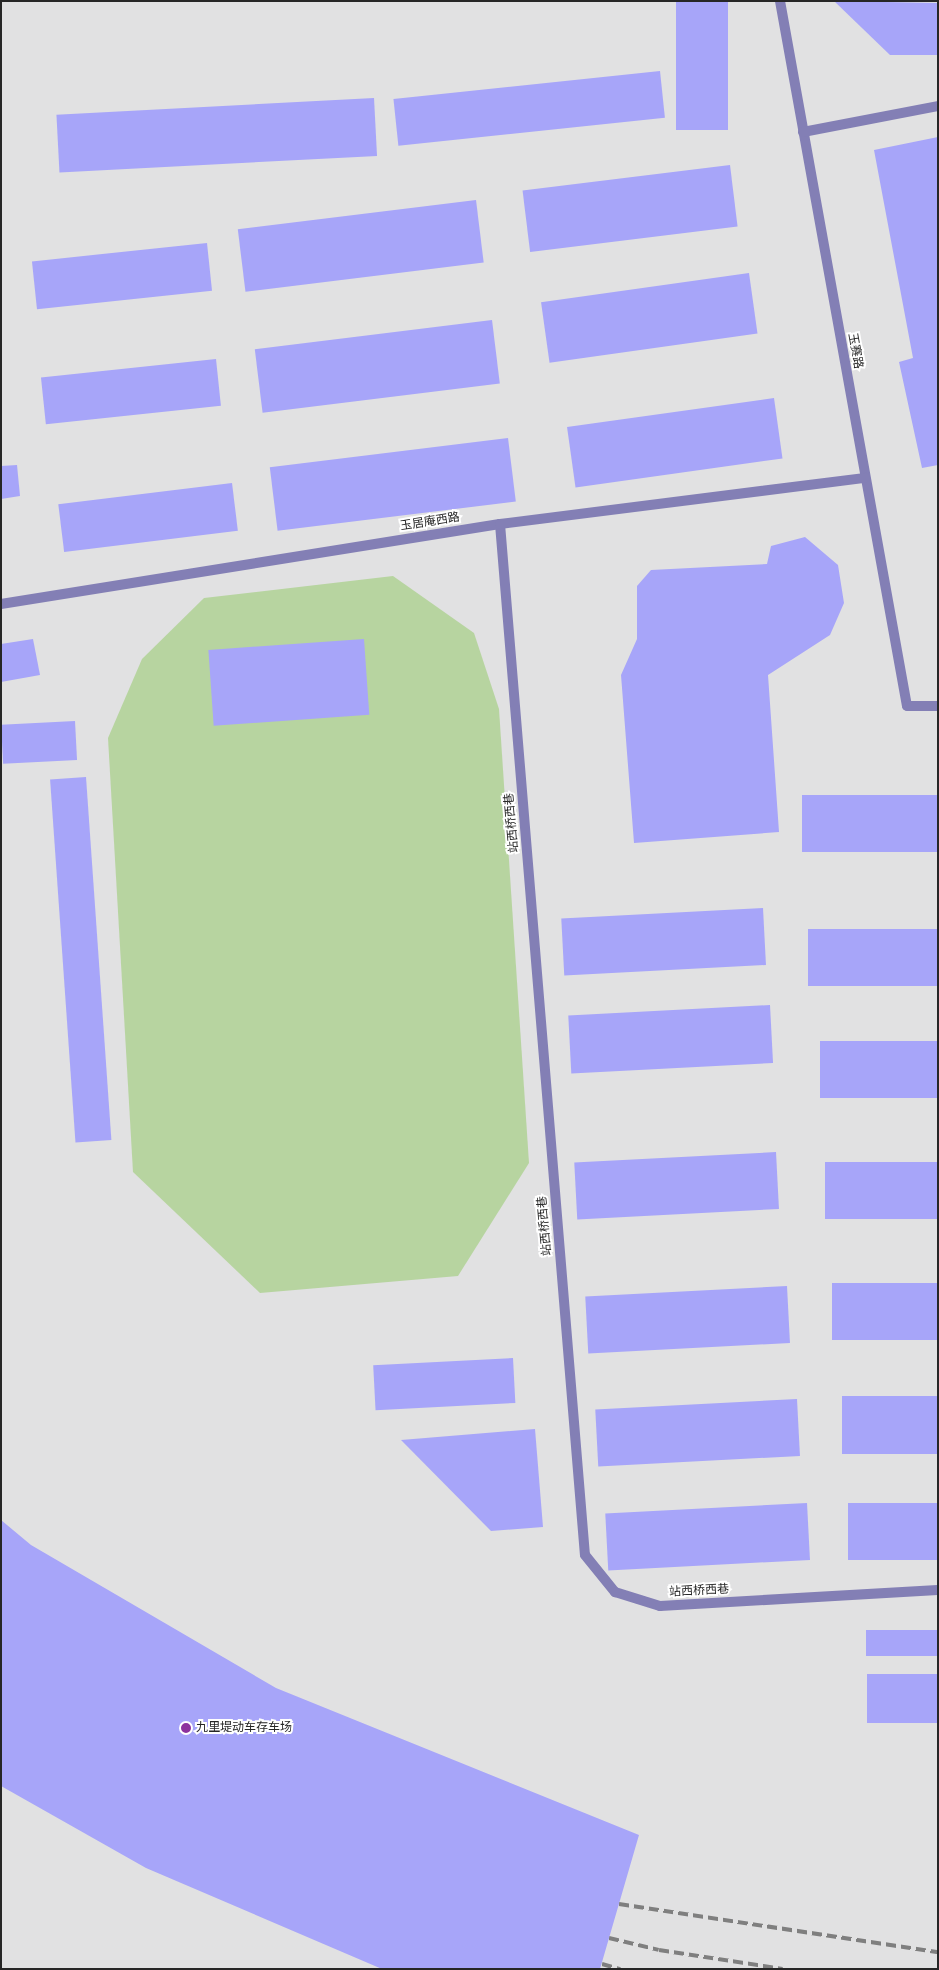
<!DOCTYPE html>
<html>
<head>
<meta charset="utf-8">
<style>
  body { margin:0 }
  #map { position:relative; width:939px; height:1970px; overflow:hidden; background:#e1e1e2; font-family:Figtree,"Noto Sans SC",sans-serif }
  div>[style] { position:absolute }
  [style*='--x'] { left:calc(var(--x)*1px); top:calc(var(--y)*1px); width:calc(var(--w)*1px); rotate:calc(var(--a)*1deg) }
  .green>* { inset:0; background:#b7d4a0 }
  .building>* { inset:0; background:#a7a5f9; transform-origin:0 0 }
  .minor>* { height:10px; margin:-5px; padding:0 5px; transform-origin:5px; border-radius:5px; background:#837fb5 }
  .rail>* { height:4px; margin-top:-2px; transform-origin:0; background:repeating-linear-gradient(90deg,#7f7f7f 0 10px,transparent 0 15px) }
  .dots>* { width:14px; height:14px; translate:-50% -50%; box-sizing:border-box; border:2px solid #fff; border-radius:50% }
  span { translate:-50% -50%; white-space:nowrap; text-align:center; line-height:1.15; -webkit-text-stroke:4px #fff; paint-order:stroke }
  .street-label { font-size:12px; color:#262626 }
  .poi-label { font-size:12px; color:#262626 }
  .left { translate:0 -50%; text-align:left }
  .frame { position:absolute; inset:0; border:2px solid #262626; pointer-events:none }
</style>
</head>
<body>
<div id="map">
  <div class="green">
    <i style="clip-path:polygon(393px 576px,474px 633px,499px 709px,529px 1163px,458px 1276px,260px 1293px,133px 1172px,108px 738px,142px 659px,204px 598px)"></i>
  </div>
  <div class="building">
    <i style="left:676px;top:1px;width:52px;height:129px"></i>
    <i style="clip-path:polygon(834px 1px,938px 3px,938px 55px,890px 55px)"></i>
    <i style="left:660px;top:71px;width:47px;height:268px;rotate:84deg"></i>
    <i style="left:374px;top:98px;width:58px;height:318px;rotate:87deg"></i>
    <i style="clip-path:polygon(938px 137px,938px 465px,922px 468px,899px 362px,913px 358px,874px 150px)"></i>
    <i style="left:730px;top:165px;width:62px;height:209px;rotate:83deg"></i>
    <i style="left:476px;top:200px;width:63px;height:240px;rotate:83deg"></i>
    <i style="left:207px;top:243px;width:48px;height:176px;rotate:84deg"></i>
    <i style="left:749px;top:273px;width:61px;height:210px;rotate:82deg"></i>
    <i style="left:492px;top:320px;width:64px;height:239px;rotate:83deg"></i>
    <i style="left:216px;top:359px;width:47px;height:176px;rotate:84deg"></i>
    <i style="left:774px;top:398px;width:61px;height:209px;rotate:82deg"></i>
    <i style="left:508px;top:438px;width:64px;height:240px;rotate:83deg"></i>
    <i style="clip-path:polygon(17px 465px,20px 496px,1px 499px,1px 466px)"></i>
    <i style="left:232px;top:483px;width:48px;height:175px;rotate:83deg"></i>
    <i style="clip-path:polygon(805px 537px,838px 565px,844px 603px,830px 635px,768px 675px,779px 832px,634px 843px,621px 675px,637px 639px,637px 586px,651px 570px,767px 564px,771px 546px)"></i>
    <i style="clip-path:polygon(33px 639px,40px 675px,1px 682px,1px 644px)"></i>
    <i style="left:364px;top:639px;width:76px;height:156px;rotate:86deg"></i>
    <i style="left:75px;top:721px;width:39px;height:74px;rotate:87deg"></i>
    <i style="left:86px;top:777px;width:364px;height:36px;rotate:86deg"></i>
    <i style="left:938px;top:795px;width:57px;height:136px;rotate:90deg"></i>
    <i style="left:763px;top:908px;width:57px;height:202px;rotate:87deg"></i>
    <i style="left:938px;top:929px;width:57px;height:130px;rotate:90deg"></i>
    <i style="left:770px;top:1005px;width:58px;height:202px;rotate:87deg"></i>
    <i style="left:938px;top:1041px;width:57px;height:118px;rotate:90deg"></i>
    <i style="left:776px;top:1152px;width:57px;height:202px;rotate:87deg"></i>
    <i style="left:938px;top:1162px;width:57px;height:113px;rotate:90deg"></i>
    <i style="left:938px;top:1283px;width:57px;height:106px;rotate:90deg"></i>
    <i style="left:787px;top:1286px;width:57px;height:202px;rotate:87deg"></i>
    <i style="left:513px;top:1358px;width:45px;height:140px;rotate:87deg"></i>
    <i style="left:938px;top:1396px;width:58px;height:96px;rotate:90deg"></i>
    <i style="left:797px;top:1399px;width:57px;height:202px;rotate:87deg"></i>
    <i style="clip-path:polygon(535px 1429px,543px 1527px,491px 1531px,401px 1440px)"></i>
    <i style="left:807px;top:1503px;width:57px;height:202px;rotate:87deg"></i>
    <i style="left:938px;top:1503px;width:57px;height:90px;rotate:90deg"></i>
    <i style="clip-path:polygon(1px 1520px,31px 1545px,276px 1688px,639px 1835px,600px 1969px,382px 1969px,146px 1868px,1px 1786px)"></i>
    <i style="left:938px;top:1630px;width:26px;height:72px;rotate:90deg"></i>
    <i style="left:938px;top:1674px;width:49px;height:71px;rotate:90deg"></i>
  </div>
  <div class="minor">
    <i style="--x:780;--y:1;--w:716;--a:79.79"></i>
    <i style="--x:907;--y:706;--w:31;--a:0"></i>
    <i style="--x:803;--y:132;--w:137;--a:-10.9"></i>
    <i style="--x:500;--y:524;--w:1034;--a:85.29"></i>
    <i style="--x:585;--y:1555;--w:48;--a:51"></i>
    <i style="--x:615;--y:1592;--w:47;--a:17.3"></i>
    <i style="--x:660;--y:1606;--w:278;--a:-3.3"></i>
    <i style="--x:1;--y:604;--w:505;--a:-9.11"></i>
    <i style="--x:500;--y:524;--w:368;--a:-7.2"></i>
  </div>
  <div class="rail">
    <i style="--x:619;--y:1904;--w:323;--a:8.6"></i>
    <i style="--x:609;--y:1938;--w:51;--a:13.5"></i>
    <i style="--x:659;--y:1950;--w:125;--a:8.7"></i>
    <i style="--x:602;--y:1964;--w:19;--a:16"></i>
  </div>
  <div class="dots">
    <i style="left:186px;top:1728px;background:#8d329d"></i>
  </div>
  <div class="street-label">
    <span style="left:855px;top:351px;rotate:80deg">玉赛路</span>
    <span style="left:430px;top:522px;rotate:-9deg">玉居庵西路</span>
    <span style="left:512px;top:823px;rotate:-95deg">站西桥西巷</span>
    <span style="left:545px;top:1226px;rotate:-95deg">站西桥西巷</span>
    <span style="left:699px;top:1591px;rotate:-3deg">站西桥西巷</span>
  </div>
  <div class="poi-label">
    <span class="left" style="left:196px;top:1728px">九里堤动车存车场</span>
  </div>
  <div class="frame"></div>
</div>
</body>
</html>
